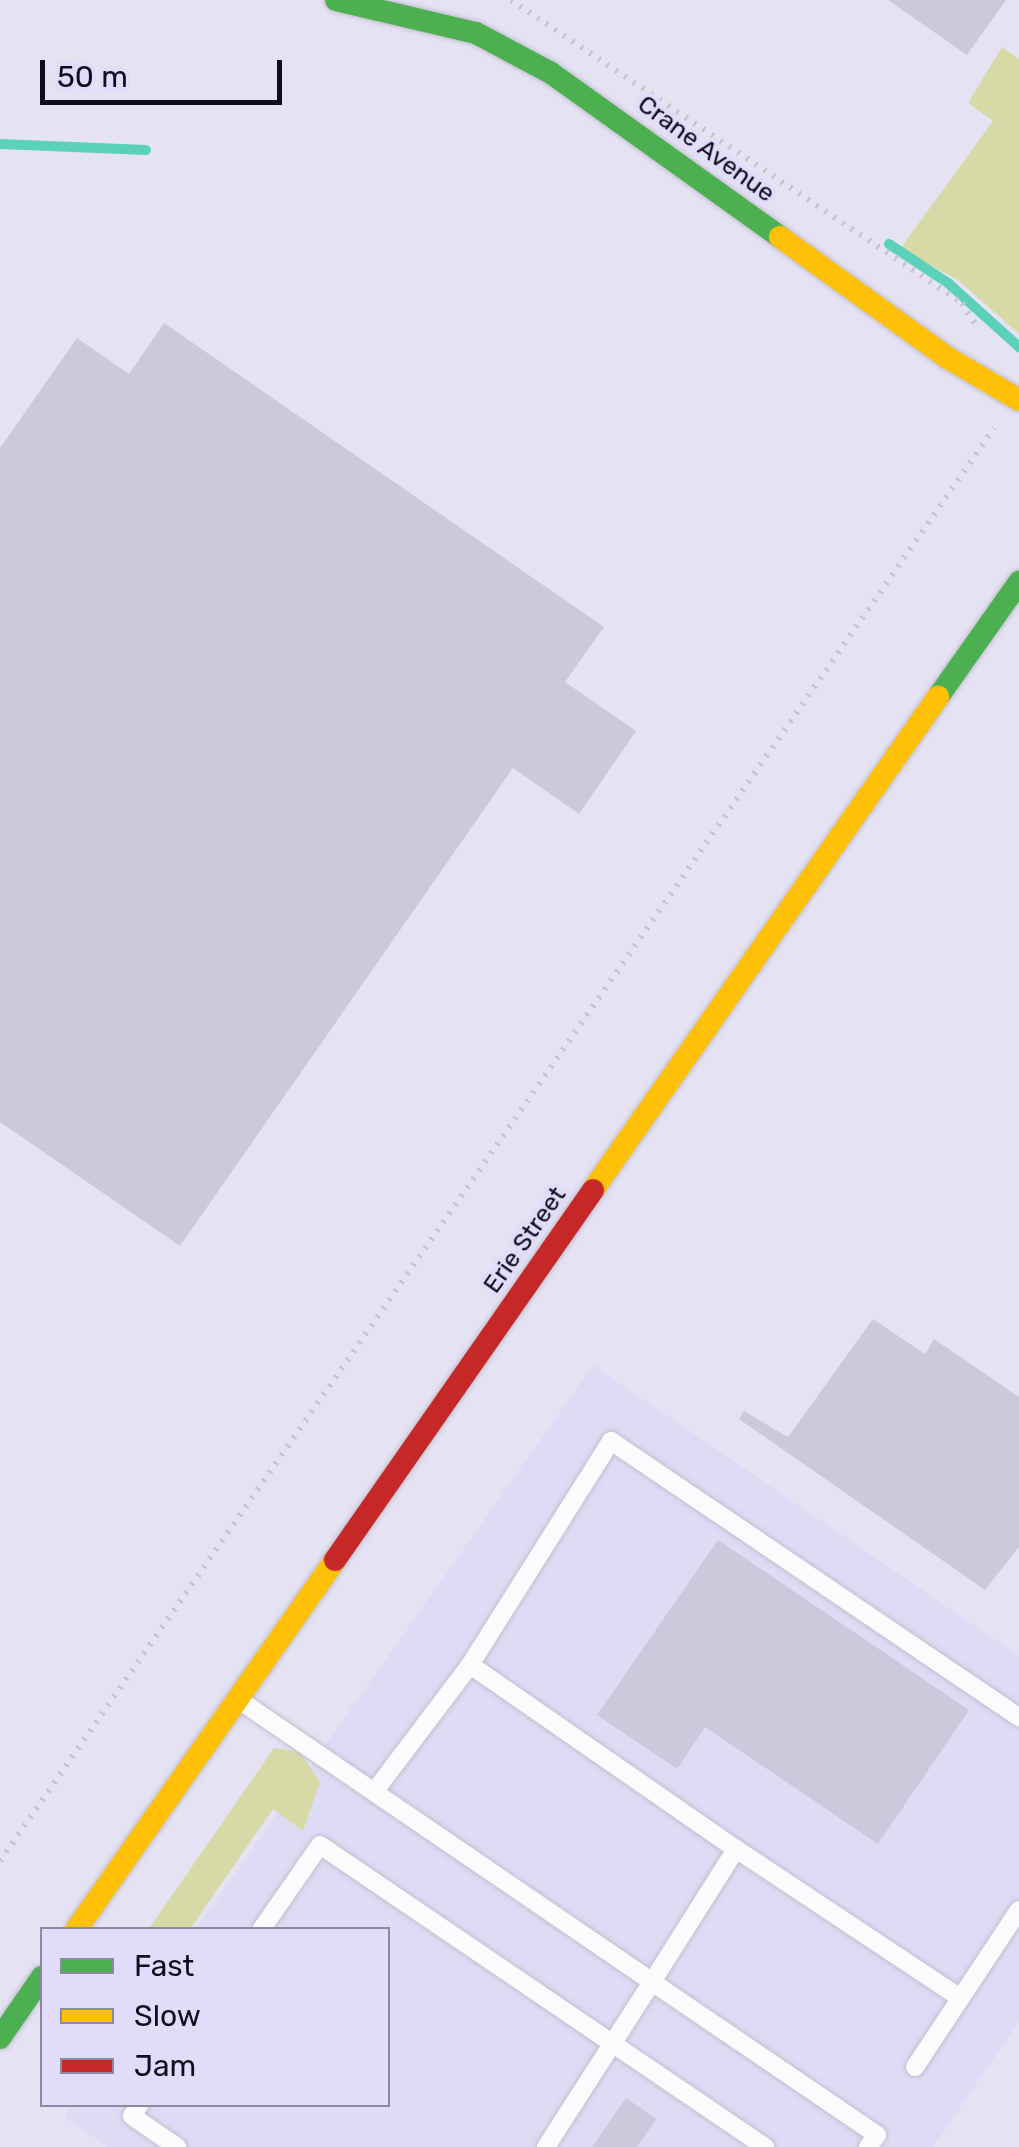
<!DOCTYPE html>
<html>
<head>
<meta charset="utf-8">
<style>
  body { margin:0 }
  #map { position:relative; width:1019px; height:2147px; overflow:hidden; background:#e5e3f3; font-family:Rubik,sans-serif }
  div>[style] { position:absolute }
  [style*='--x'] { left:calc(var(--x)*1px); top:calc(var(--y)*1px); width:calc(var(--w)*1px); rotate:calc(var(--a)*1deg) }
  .built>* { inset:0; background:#dedbf5 }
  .green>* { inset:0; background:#d7daa6 }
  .stream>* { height:10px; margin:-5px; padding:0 5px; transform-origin:5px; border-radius:5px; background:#5bd0bb }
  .building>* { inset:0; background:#ccc9dc }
  .path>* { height:6px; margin-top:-3px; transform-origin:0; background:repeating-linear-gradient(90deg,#c8c6cd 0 2.5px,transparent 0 10.5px) }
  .roads { filter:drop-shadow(0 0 2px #c2bfcf) drop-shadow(0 0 2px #c2bfcf) }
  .lane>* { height:18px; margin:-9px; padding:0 9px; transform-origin:9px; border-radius:9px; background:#fbfbfd }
  .fast>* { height:22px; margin:-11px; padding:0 11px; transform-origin:11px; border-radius:11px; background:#4caf50 }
  .slow>* { height:22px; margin:-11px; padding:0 11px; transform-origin:11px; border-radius:11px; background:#ffc107 }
  .jam>* { height:22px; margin:-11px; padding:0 11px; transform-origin:11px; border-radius:11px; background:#c62828 }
  span { translate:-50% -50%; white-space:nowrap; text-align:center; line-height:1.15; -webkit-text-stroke:9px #e0dcfa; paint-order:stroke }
  .street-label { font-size:25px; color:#0f0c1c }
  .legend { position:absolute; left:40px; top:1927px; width:350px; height:180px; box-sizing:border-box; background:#e0dcfa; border:2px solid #8c89a1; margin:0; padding:12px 18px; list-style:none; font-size:30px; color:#0f0c1c }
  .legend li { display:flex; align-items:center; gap:20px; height:50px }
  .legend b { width:50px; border:2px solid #8c89a1 }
  .scale { position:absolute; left:40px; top:60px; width:242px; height:45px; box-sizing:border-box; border:5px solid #0f0c1c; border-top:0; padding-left:12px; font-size:30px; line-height:35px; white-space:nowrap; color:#0f0c1c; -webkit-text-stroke:8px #e0dcfa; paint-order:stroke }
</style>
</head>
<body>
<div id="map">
  <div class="built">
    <i style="clip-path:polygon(593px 1365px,1019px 1656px,1019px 2022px,933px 2147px,107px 2147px,64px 2117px,73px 2104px,388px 2104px,388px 1930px,196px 1929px)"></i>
  </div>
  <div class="green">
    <i style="clip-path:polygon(1002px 47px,1019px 59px,1019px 334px,958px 280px,900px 249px,993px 121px,968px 103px)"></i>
    <i style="clip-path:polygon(274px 1748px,300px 1752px,320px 1782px,303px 1831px,273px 1809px,190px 1929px,148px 1930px)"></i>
  </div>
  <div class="stream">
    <i style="--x:0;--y:144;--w:146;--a:2.4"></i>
    <i style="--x:889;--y:244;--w:71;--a:33.5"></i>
    <i style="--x:948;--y:283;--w:96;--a:42"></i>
  </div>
  <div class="building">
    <i style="clip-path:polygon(888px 0,1006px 0,967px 55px)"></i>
    <i style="clip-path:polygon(164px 323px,604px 627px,565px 682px,636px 731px,579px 814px,513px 768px,180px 1246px,0 1122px,0 448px,77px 338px,129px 374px)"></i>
    <i style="clip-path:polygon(873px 1319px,925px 1354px,934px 1339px,1019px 1397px,1019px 1547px,985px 1590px,739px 1419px,744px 1411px,788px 1437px)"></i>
    <i style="clip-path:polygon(718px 1540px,969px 1710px,878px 1844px,705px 1727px,677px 1769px,597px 1715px)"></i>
    <i style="clip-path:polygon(626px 2098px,656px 2119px,637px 2147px,592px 2147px)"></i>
  </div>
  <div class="path">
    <i style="--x:511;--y:0;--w:543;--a:33.89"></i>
    <i style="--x:962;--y:303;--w:31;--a:58"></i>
    <i style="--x:0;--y:1861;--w:1744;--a:-55.25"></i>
  </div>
  <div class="roads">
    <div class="lane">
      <i style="--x:470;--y:1665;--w:265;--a:-57.8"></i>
      <i style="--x:611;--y:1441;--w:493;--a:34.1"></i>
      <i style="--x:242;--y:1702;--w:496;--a:34.3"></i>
      <i style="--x:652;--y:1982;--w:157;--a:-57.7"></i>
      <i style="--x:736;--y:1849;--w:323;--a:-145.3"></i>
      <i style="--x:470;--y:1665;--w:159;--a:127.1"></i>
      <i style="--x:736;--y:1849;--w:268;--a:33.6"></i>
      <i style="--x:261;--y:1930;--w:103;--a:-55.2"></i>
      <i style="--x:320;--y:1845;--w:538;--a:34.16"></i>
      <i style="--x:915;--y:2067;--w:188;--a:-56.5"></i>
      <i style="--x:140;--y:2104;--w:14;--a:124"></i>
      <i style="--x:132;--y:2116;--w:55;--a:34.6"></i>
      <i style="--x:546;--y:2147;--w:196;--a:-57.3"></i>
      <i style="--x:652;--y:1982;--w:272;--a:34.2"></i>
      <i style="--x:877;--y:2135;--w:15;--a:127"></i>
    </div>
    <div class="fast">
      <i style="--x:336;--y:0;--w:144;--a:13.3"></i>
      <i style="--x:476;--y:33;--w:85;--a:28.1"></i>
      <i style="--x:551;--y:73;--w:282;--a:35.6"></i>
      <i style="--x:938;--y:697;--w:141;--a:-54.8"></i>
      <i style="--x:0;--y:2038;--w:74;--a:-55.5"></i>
    </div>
    <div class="slow">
      <i style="--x:780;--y:237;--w:207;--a:35.8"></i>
      <i style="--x:948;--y:358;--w:82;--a:30.6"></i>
      <i style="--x:593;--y:1190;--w:602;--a:-55.02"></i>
      <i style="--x:76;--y:1930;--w:452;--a:-55"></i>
    </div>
    <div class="jam">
      <i style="--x:335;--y:1560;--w:451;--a:-55.1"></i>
    </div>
  </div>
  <div class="street-label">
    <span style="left:706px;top:149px;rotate:36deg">Crane Avenue</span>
    <span style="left:525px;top:1240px;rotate:-55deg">Erie Street</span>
  </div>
  <ul class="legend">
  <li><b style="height:12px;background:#4caf50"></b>Fast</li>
  <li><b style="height:12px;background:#ffc107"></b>Slow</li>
  <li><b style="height:12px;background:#c62828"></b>Jam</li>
  </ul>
  <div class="scale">50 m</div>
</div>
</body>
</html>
